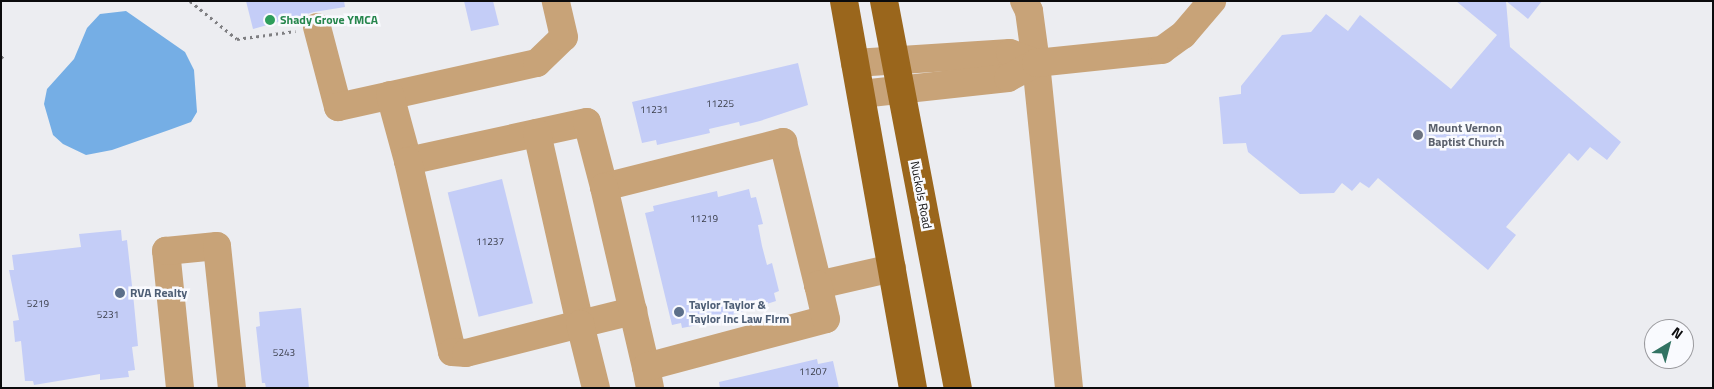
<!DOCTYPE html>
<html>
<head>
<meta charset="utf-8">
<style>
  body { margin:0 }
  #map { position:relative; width:1714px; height:389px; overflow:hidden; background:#ecedf1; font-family:"Titillium Web",sans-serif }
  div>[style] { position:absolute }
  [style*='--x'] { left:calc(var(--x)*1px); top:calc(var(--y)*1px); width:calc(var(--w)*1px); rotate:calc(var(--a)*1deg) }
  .water>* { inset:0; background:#75aee5 }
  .building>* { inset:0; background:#c4cdf7; transform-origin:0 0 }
  .path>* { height:3px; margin-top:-1.5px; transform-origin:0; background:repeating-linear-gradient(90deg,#7f7f82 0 2.5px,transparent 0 6.5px) }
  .minor>* { height:28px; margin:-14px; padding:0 14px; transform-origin:14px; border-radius:14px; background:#c8a378 }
  .major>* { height:28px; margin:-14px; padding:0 14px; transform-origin:14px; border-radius:14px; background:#9a661c }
  .dots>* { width:14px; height:14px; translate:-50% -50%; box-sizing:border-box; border:2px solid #f9fafe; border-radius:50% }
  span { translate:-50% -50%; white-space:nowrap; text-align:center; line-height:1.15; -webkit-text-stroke:5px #f9fafe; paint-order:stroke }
  .number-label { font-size:10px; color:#393c48 }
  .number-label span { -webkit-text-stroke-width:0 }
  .leisure-label { font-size:12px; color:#27864d; font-weight:700 }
  .left { translate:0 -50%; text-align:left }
  .worship-label { font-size:12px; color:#5b616d; font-weight:700 }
  .street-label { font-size:12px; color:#0b0b0d }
  .service-label { font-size:12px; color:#4e5e75; font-weight:700 }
  .frame { position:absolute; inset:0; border:2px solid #0b0b0d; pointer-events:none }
  .north { position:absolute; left:1644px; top:319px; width:50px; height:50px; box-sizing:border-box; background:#f9fafe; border:1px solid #9a9a9e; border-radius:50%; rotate:37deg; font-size:14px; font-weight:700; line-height:20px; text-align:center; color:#0b0b0d }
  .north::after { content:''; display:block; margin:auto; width:18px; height:22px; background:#327363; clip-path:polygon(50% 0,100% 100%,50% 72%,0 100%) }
</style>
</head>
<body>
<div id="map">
  <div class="water">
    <i style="clip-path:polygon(126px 11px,185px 52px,194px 70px,197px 112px,191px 122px,169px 130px,112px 150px,86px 155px,63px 144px,53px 135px,44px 104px,47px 89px,74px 59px,87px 28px,100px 14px)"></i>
  </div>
  <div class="building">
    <i style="clip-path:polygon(246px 1px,344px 1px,345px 7px,314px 12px,253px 29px)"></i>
    <i style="clip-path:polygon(464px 1px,493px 1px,499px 25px,471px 31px)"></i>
    <i style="clip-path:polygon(1456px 1px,1506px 1px,1510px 47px,1621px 142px,1607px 160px,1590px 147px,1578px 161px,1569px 153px,1506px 227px,1516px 235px,1488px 270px,1378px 178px,1369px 188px,1360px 182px,1352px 191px,1342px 183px,1334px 193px,1300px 194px,1248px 152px,1246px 143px,1223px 144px,1219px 97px,1241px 94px,1241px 86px,1282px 35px,1311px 32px,1326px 14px,1348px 31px,1360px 15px,1451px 89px,1497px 35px)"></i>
    <i style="clip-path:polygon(1506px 1px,1542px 1px,1528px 19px)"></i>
    <i style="clip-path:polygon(798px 63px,808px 105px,760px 121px,740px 126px,739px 122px,709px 129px,710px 133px,657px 145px,656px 140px,642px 143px,632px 102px)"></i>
    <i style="left:502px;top:179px;width:128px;height:56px;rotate:76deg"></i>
    <i style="clip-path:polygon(749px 189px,751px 198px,756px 197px,763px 224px,758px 225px,762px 246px,767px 265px,772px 263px,779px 291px,774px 293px,776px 301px,703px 324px,682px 328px,681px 323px,672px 325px,645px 213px,654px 211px,653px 206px,717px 191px,718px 197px)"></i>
    <i style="clip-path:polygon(121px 230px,122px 241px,127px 240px,134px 304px,138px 346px,132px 347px,135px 370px,128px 371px,129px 377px,100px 380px,100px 374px,34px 385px,33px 381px,25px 381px,21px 341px,15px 342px,13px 321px,19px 320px,9px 270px,14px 270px,12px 255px,81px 247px,79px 234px)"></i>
    <i style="clip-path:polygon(301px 308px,309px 388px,266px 388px,265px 383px,262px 383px,256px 327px,260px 326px,259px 312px)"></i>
    <i style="clip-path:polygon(817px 359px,818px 364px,833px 361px,839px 388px,720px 388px,719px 382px)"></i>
  </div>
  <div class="path">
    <i style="--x:190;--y:1;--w:60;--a:39"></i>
    <i style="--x:237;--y:39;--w:59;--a:-7.9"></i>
    <i style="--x:1;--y:58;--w:3;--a:-45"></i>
  </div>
  <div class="minor">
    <i style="--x:1024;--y:1;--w:11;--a:63"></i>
    <i style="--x:1029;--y:11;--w:52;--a:82.3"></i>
    <i style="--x:1036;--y:63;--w:327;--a:84.2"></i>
    <i style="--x:317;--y:27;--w:83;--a:75.3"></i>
    <i style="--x:338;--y:107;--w:204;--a:-12.5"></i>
    <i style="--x:537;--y:63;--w:37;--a:-44"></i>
    <i style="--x:564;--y:37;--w:37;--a:-103"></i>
    <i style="--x:855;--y:63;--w:155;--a:-3.7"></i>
    <i style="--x:1010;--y:53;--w:28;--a:21"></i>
    <i style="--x:861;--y:94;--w:148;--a:-6.2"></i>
    <i style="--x:1008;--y:78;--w:32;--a:-28"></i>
    <i style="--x:1036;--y:63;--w:127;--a:-5.9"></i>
    <i style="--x:1162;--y:50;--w:26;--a:-36"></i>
    <i style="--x:1183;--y:35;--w:45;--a:-49.5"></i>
    <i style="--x:390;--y:95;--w:68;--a:74.7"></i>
    <i style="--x:408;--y:161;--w:183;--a:-12.3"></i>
    <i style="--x:587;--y:122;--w:67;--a:75.3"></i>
    <i style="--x:604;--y:187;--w:185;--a:-14.1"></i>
    <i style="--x:783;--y:142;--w:147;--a:76.2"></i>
    <i style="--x:818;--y:285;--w:76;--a:-12.9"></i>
    <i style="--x:537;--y:133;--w:196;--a:77.3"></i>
    <i style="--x:580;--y:324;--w:55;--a:-13.8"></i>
    <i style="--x:408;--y:161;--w:196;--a:77"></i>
    <i style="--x:452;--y:352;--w:14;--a:4"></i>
    <i style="--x:466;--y:353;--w:118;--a:-14.3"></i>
    <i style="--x:580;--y:324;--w:66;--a:76"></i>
    <i style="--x:604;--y:187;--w:185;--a:76.9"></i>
    <i style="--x:180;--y:388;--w:138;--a:-95.8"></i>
    <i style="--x:166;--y:251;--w:51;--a:-5.6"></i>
    <i style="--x:217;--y:246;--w:143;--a:84"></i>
    <i style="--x:650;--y:388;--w:21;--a:-101"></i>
    <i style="--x:646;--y:367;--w:186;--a:-14.9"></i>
    <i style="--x:826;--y:319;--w:35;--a:-103"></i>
  </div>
  <div class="major">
    <i style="--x:844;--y:1;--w:393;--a:79.9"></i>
    <i style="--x:884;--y:1;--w:394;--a:79.2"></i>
  </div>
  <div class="dots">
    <i style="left:270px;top:20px;background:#2e9e5b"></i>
    <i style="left:1418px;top:135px;background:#6b7280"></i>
    <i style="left:120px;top:293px;background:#5c6f8a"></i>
    <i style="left:679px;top:312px;background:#5c6f8a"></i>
  </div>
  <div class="number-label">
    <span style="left:720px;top:104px">11225</span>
    <span style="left:654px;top:110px">11231</span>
    <span style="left:704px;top:219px">11219</span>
    <span style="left:490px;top:242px">11237</span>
    <span style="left:38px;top:304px">5219</span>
    <span style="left:108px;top:315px">5231</span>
    <span style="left:284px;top:353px">5243</span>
    <span style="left:813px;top:372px">11207</span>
  </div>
  <div class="leisure-label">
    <span class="left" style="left:280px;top:20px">Shady Grove YMCA</span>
  </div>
  <div class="worship-label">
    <span class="left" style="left:1428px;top:135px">Mount Vernon<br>Baptist Church</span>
  </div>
  <div class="street-label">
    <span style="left:921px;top:195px;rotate:79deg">Nuckols Road</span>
  </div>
  <div class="service-label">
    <span class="left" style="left:130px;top:293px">RVA Realty</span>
    <span class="left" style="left:689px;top:312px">Taylor Taylor &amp;<br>Taylor Inc Law FIrm</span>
  </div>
  <div class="frame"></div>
  <div class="north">N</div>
</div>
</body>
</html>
